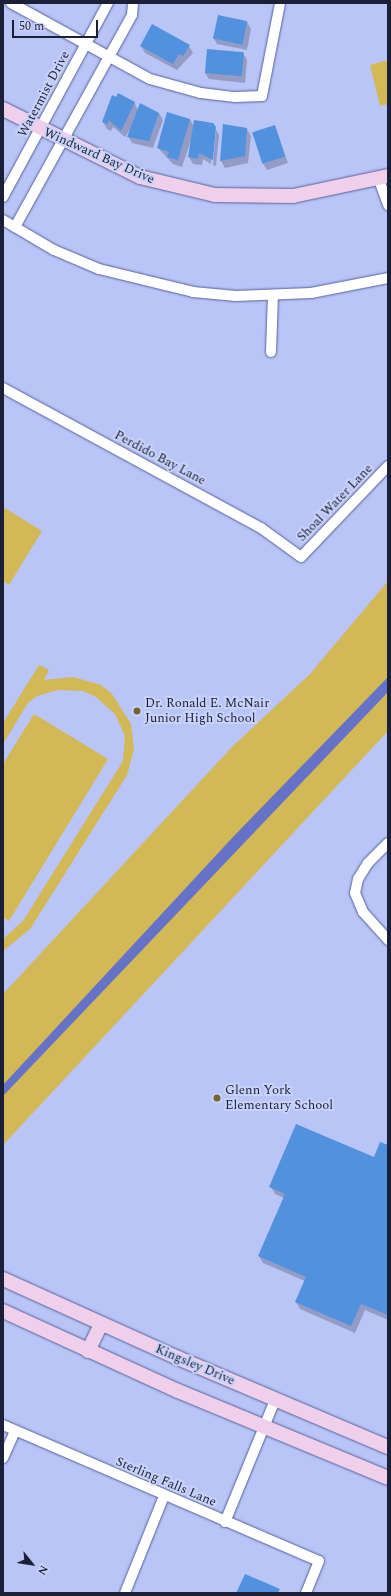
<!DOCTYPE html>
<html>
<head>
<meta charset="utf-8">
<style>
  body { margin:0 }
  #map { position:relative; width:391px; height:1596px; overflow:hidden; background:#b9c4f7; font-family:Spectral,serif }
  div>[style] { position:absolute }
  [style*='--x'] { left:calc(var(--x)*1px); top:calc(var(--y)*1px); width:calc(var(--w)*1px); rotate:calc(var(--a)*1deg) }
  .green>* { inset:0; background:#d3b856 }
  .water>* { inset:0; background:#6472c8 }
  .shadow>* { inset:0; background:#0003 }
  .building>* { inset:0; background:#5291de; transform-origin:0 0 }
  .roads { filter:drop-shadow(0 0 1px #57629a) drop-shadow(0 0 1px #57629a) }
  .street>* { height:10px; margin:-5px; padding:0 5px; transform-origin:5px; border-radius:5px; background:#fff }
  .secondary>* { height:14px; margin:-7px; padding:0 7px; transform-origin:7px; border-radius:7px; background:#efcfe9 }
  .dots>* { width:11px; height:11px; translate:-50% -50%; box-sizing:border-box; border:2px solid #c9d2f9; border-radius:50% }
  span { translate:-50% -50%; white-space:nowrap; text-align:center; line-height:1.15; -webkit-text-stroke:4px #c9d2f9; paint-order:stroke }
  .street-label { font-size:13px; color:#1b1f37 }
  .poi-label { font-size:13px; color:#1b1f37 }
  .left { translate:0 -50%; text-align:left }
  .frame { position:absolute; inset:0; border:4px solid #1b1f37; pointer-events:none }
  .north { position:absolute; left:12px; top:1544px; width:40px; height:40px; -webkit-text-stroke:3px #c9d2f9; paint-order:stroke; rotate:120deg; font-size:11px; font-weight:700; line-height:16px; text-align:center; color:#1b1f37 }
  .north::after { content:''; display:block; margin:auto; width:14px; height:18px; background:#1b1f37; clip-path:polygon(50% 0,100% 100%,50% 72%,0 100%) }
  .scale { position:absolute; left:12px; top:20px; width:86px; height:18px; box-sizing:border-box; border:2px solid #1b1f37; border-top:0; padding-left:5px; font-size:12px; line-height:14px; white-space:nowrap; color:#1b1f37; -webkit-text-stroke:3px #c9d2f9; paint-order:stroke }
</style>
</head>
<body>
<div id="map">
  <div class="green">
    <i style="clip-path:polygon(388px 60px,388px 104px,380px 106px,370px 65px)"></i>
    <i style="clip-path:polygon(3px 507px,42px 531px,9px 585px,3px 581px)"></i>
    <i style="clip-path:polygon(388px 581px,388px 731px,3px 1145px,3px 994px,232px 747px,310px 674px)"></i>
    <i style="clip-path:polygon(39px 665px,49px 670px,44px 680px,73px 677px,101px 685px,112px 694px,131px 724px,134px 749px,127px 775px,30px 929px,3px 951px,3px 939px,23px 921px,123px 761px,125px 736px,115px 714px,96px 697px,83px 691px,58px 690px,37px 696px,28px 703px,3px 744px,3px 723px)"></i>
    <i style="clip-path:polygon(34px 714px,108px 759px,9px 921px,3px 917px,3px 764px)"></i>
  </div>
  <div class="water">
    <i style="clip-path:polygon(388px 677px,388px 692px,3px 1096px,3px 1085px,233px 837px)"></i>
  </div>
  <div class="shadow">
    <i style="clip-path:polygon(247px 22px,251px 29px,247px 50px,217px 44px,213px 37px)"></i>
    <i style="clip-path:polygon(141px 46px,189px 46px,193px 53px,177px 70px,145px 53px)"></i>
    <i style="clip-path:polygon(243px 53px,247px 60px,245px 83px,209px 79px,205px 73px)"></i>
    <i style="clip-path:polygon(134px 102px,138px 110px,159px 113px,163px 120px,153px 148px,132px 143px,128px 136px,133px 125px,125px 137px,113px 127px,111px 131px,107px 129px,103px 122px)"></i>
    <i style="clip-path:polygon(190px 119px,194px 127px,214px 129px,211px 164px,203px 159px,202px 165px,193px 164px,189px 157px,193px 134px,182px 167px,173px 164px,158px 148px)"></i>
    <i style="clip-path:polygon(275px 126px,288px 163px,267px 170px,263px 163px)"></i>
    <i style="clip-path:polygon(247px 129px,251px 136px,248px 163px,225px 168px,221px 161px)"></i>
    <i style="clip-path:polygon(216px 130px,219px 135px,216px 166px,213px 165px)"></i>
    <i style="clip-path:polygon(388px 1146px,388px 1320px,365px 1310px,355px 1333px,300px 1309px,296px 1302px,305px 1281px,263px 1263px,259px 1256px,284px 1198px,275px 1194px,271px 1187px,375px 1158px)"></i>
  </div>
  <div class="building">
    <i style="left:218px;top:15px;width:30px;height:24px;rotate:12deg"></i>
    <i style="clip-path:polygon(152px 24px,190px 45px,183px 56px,179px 54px,173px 64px,140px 46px)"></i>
    <i style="left:207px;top:49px;width:37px;height:24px;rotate:5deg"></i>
    <i style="clip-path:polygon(118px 93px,135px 102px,121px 131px,109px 120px,107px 124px,102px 122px,112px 95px,116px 97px)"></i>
    <i style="clip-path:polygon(140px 103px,159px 113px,149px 141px,127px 137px)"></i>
    <i style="clip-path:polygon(167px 112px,190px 119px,178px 160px,167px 157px,169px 152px,157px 148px)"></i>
    <i style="clip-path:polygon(194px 120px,213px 123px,216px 127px,213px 160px,199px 153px,198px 159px,188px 157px)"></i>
    <i style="clip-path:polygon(223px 124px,247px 128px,245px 156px,220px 161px)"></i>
    <i style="left:275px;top:125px;width:33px;height:24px;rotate:72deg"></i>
    <i style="clip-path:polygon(296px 1124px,374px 1157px,380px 1142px,388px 1145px,388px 1315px,361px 1304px,351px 1326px,295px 1302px,306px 1277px,258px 1256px,285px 1194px,269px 1187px)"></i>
    <i style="clip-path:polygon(245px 1574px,280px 1589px,278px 1593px,236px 1593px)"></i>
  </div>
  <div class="roads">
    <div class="street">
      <i style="--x:11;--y:3;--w:158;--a:28.7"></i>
      <i style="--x:150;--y:79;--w:53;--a:15.4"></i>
      <i style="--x:201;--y:93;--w:34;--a:7"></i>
      <i style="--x:235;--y:97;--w:27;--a:-2"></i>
      <i style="--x:262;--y:96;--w:95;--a:-79"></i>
      <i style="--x:379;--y:180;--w:27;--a:70"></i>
      <i style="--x:3;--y:197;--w:221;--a:-61.6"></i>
      <i style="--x:3;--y:220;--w:59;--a:30.5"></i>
      <i style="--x:54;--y:250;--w:49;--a:22.9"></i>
      <i style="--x:99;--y:269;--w:97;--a:13.7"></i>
      <i style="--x:193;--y:292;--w:43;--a:5.3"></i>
      <i style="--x:236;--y:296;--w:75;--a:-2.3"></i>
      <i style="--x:311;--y:293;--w:78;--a:-11"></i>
      <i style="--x:15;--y:227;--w:242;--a:-61.1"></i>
      <i style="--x:132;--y:15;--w:12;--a:-85"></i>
      <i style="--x:271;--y:352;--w:57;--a:-88"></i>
      <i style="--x:3;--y:388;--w:294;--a:28.5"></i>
      <i style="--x:261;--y:528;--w:49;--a:35.9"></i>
      <i style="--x:301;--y:557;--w:126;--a:-46.3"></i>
      <i style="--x:388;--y:843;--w:28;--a:135"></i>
      <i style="--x:368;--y:863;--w:19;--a:122"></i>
      <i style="--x:358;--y:879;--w:14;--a:102"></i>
      <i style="--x:355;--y:893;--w:21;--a:67"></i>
      <i style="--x:363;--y:912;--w:38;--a:48"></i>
      <i style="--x:3;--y:1425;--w:344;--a:23.3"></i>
      <i style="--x:319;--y:1561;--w:35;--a:112"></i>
      <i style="--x:3;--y:1458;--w:30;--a:-66"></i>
      <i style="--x:225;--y:1522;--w:132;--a:-67.7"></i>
      <i style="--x:125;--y:1593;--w:105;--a:-68.1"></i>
    </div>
    <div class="secondary">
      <i style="--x:3;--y:109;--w:153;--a:26.4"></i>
      <i style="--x:140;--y:177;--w:77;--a:13.5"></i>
      <i style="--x:215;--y:195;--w:78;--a:0.7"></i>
      <i style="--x:293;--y:196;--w:97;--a:-11.9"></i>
      <i style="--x:3;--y:1279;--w:192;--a:24.3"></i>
      <i style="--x:178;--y:1358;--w:228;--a:23"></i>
      <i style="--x:3;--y:1311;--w:192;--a:24.6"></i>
      <i style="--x:178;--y:1391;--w:227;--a:22.5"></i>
      <i style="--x:88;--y:1351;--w:30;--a:-64"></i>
    </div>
  </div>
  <div class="dots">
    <i style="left:137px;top:711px;background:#746634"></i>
    <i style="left:217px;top:1098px;background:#746634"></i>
  </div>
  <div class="street-label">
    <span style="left:44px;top:94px;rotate:-62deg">Watermist Drive</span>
    <span style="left:99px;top:156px;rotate:24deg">Windward Bay Drive</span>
    <span style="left:160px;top:458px;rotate:28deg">Perdido Bay Lane</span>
    <span style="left:335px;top:503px;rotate:-46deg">Shoal Water Lane</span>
    <span style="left:195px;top:1365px;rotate:23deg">Kingsley Drive</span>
    <span style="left:166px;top:1482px;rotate:23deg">Sterling Falls Lane</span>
  </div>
  <div class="poi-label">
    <span class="left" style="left:145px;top:711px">Dr. Ronald E. McNair<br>Junior High School</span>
    <span class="left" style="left:225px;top:1098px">Glenn York<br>Elementary School</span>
  </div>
  <div class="frame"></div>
  <div class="north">N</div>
  <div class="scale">50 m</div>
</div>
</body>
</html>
